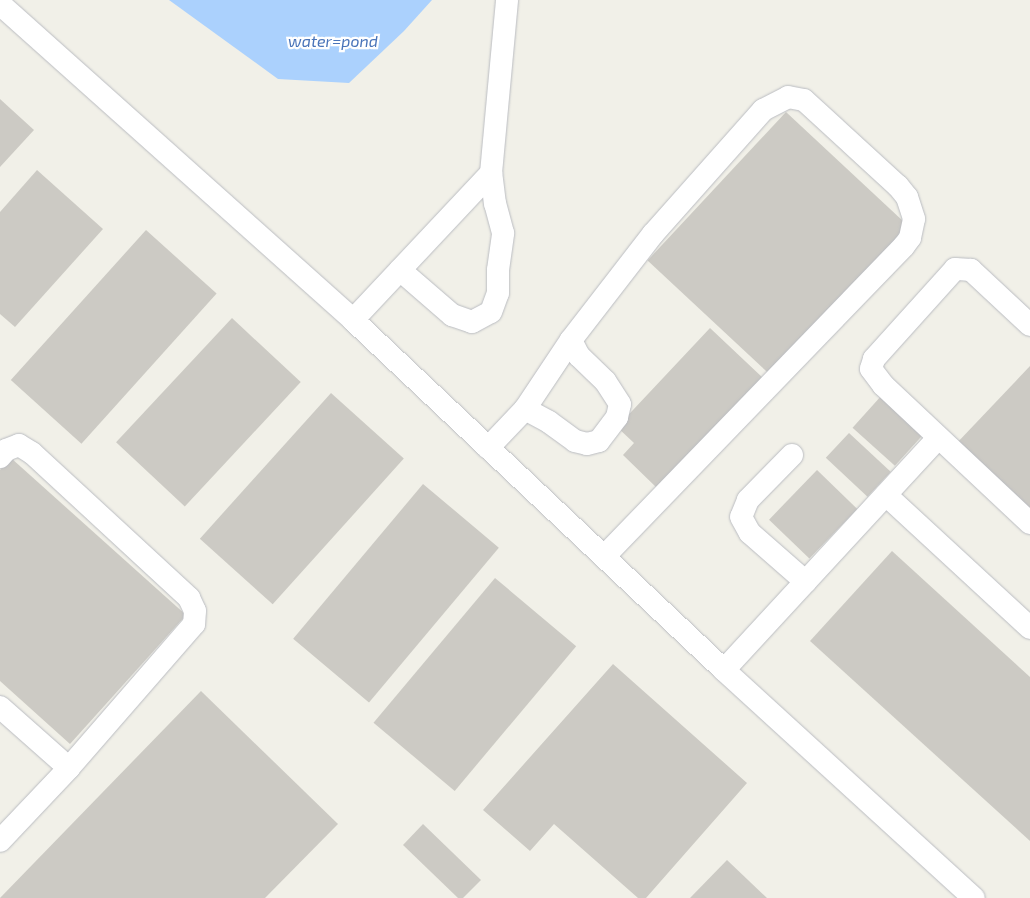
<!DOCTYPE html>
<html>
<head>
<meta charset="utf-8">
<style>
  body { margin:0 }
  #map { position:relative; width:1030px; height:898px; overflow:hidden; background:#f1f0e8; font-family:"Exo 2",sans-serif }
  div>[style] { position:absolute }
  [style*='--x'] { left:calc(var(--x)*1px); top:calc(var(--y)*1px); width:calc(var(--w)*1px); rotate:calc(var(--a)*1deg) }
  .water>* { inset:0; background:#abd1fd }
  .building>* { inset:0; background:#cccac4; transform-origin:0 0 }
  .roads { filter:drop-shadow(0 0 1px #babcc1) drop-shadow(0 0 1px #babcc1) }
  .minor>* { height:22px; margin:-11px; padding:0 11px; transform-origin:11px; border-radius:11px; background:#fff }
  span { translate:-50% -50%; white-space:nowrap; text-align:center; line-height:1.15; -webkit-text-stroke:4.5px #fff; paint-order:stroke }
  .water-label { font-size:16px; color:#4974b9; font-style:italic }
</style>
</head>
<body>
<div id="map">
  <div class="water">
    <i style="clip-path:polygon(169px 0,432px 0,404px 31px,349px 83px,278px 79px)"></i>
  </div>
  <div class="building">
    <i style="clip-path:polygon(0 99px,34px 130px,0 167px)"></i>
    <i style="left:786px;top:112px;width:168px;height:203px;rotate:43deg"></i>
    <i style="clip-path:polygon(37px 170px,103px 229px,15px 327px,0 314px,0 212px)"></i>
    <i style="left:146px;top:230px;width:95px;height:202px;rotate:42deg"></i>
    <i style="left:232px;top:318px;width:94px;height:170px;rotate:43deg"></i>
    <i style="clip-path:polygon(710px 328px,763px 378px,658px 489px,623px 455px,634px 443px,617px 427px)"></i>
    <i style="clip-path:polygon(1030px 366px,1030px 515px,955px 445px)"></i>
    <i style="left:331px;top:393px;width:98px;height:196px;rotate:42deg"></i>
    <i style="left:882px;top:395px;width:57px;height:44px;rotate:42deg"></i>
    <i style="left:849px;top:433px;width:57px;height:34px;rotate:43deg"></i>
    <i style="clip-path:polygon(11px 458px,186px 615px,70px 744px,0 681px,0 470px)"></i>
    <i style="left:817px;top:470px;width:56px;height:69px;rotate:44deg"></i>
    <i style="left:423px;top:484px;width:99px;height:202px;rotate:40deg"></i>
    <i style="clip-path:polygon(892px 551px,1030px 677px,1030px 841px,810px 641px)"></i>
    <i style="left:495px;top:578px;width:106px;height:189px;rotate:40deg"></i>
    <i style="clip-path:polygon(613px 664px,747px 783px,646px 898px,638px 898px,554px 824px,530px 851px,483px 810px)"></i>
    <i style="clip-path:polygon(201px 691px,338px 824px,265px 898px,0 898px)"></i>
    <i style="clip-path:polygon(423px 824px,481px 880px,463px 898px,458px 898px,403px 845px)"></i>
    <i style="clip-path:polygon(727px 860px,767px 898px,690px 898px)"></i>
  </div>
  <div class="roads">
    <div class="minor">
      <i style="--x:0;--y:4;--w:474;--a:41.8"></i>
      <i style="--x:353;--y:320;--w:510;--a:43.33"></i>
      <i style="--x:724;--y:670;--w:338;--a:42.4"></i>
      <i style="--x:400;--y:270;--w:69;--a:40.9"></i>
      <i style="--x:452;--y:315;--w:21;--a:19"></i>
      <i style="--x:472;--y:322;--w:21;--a:-28"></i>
      <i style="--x:491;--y:312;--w:20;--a:-70"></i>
      <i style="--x:498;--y:293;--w:23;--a:-90"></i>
      <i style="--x:498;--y:270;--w:37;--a:-82"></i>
      <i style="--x:503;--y:233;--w:30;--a:-105"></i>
      <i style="--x:495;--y:204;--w:31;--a:-97"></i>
      <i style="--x:353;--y:320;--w:202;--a:-46.8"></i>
      <i style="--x:491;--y:173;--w:174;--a:-84.7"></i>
      <i style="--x:1030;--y:325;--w:81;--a:-137"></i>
      <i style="--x:971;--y:270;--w:16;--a:-176"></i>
      <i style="--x:955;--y:269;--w:121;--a:132"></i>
      <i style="--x:874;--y:359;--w:10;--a:107"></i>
      <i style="--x:871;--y:369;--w:20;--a:53"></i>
      <i style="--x:883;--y:385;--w:202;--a:43.2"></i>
      <i style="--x:525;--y:409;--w:83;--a:-56.3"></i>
      <i style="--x:488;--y:448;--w:54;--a:-46.5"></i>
      <i style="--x:525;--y:409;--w:27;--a:28"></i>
      <i style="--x:549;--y:422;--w:32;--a:36"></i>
      <i style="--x:575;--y:441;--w:12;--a:14"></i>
      <i style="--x:587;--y:444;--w:12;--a:-14"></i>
      <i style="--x:599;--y:441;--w:30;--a:-53"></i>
      <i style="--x:617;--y:417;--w:13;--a:-77"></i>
      <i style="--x:620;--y:404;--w:27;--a:-123"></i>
      <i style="--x:605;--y:381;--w:36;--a:-136"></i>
      <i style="--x:579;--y:356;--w:18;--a:-117"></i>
      <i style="--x:571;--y:340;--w:134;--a:-52.3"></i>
      <i style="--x:653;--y:234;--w:166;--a:-48.4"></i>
      <i style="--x:763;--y:110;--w:28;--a:-27"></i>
      <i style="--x:788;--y:97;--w:16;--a:11"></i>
      <i style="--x:804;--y:100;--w:127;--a:42.5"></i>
      <i style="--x:898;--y:186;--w:14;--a:51"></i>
      <i style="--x:907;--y:197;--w:23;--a:72"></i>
      <i style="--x:914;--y:219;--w:19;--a:102"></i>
      <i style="--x:910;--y:238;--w:10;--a:127"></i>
      <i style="--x:904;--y:246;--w:432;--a:134"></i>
      <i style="--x:792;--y:455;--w:63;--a:134.4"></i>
      <i style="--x:748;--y:500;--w:18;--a:112"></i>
      <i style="--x:741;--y:517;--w:18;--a:61"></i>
      <i style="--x:750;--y:533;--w:74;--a:41.2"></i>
      <i style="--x:0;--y:457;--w:9;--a:-49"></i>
      <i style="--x:6;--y:450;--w:14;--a:-21"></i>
      <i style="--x:19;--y:445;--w:15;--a:32"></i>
      <i style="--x:32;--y:453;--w:214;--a:42.7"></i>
      <i style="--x:189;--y:598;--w:14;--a:65"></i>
      <i style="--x:195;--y:611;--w:13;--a:94"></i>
      <i style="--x:194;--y:624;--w:191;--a:131"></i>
      <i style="--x:69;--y:768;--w:100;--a:133.4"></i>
      <i style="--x:886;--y:495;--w:196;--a:42.7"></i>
      <i style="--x:724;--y:670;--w:316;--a:-47.3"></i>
      <i style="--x:0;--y:707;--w:92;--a:41.5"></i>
    </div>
  </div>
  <div class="water-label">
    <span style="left:333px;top:41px">water=pond</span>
  </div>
</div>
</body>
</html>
